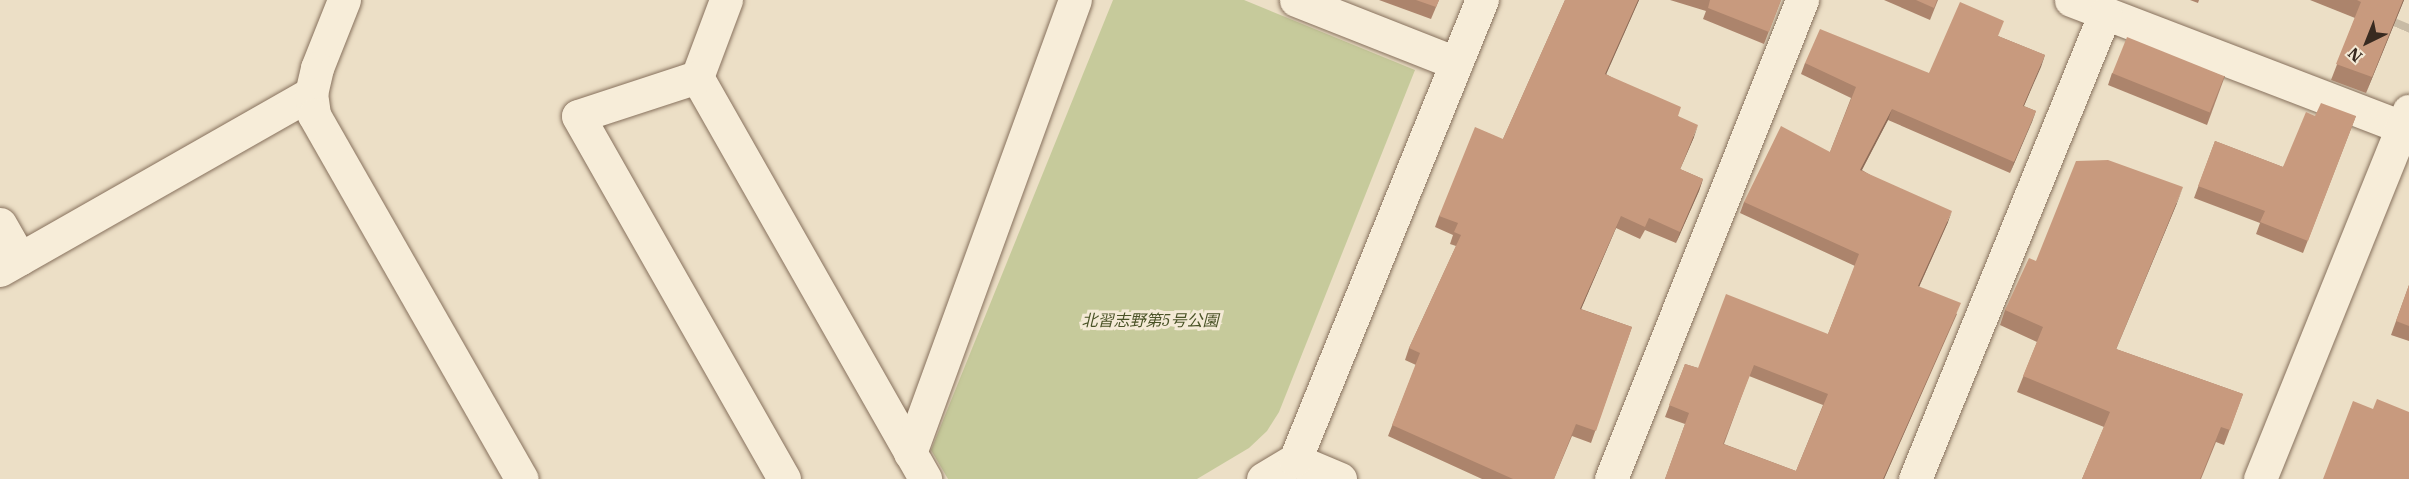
<!DOCTYPE html>
<html>
<head>
<meta charset="utf-8">
<style>
  body { margin:0 }
  #map { position:relative; width:2409px; height:479px; overflow:hidden; background:#ecdfc6; font-family:"IBM Plex Serif","Noto Sans JP",serif }
  div>[style] { position:absolute }
  [style*='--x'] { left:calc(var(--x)*1px); top:calc(var(--y)*1px); width:calc(var(--w)*1px); rotate:calc(var(--a)*1deg) }
  .green>* { inset:0; background:#c6ca9b }
  .street-tunnel>* { height:33px; margin-top:-16.5px; transform-origin:0; background:repeating-linear-gradient(90deg,#c8bba5 0 33px,transparent 0 49px) }
  .roads { filter:drop-shadow(0 0 2px #87715d) drop-shadow(0 0 2px #87715d) }
  .street>* { height:33px; margin:-16.5px; padding:0 16.5px; transform-origin:16.5px; border-radius:16.5px; background:#f7edd9 }
  .secondary>* { height:33px; margin:-16.5px; padding:0 16.5px; transform-origin:16.5px; border-radius:16.5px; background:#f7edd9 }
  .wall>* { inset:0; background:#ac846c }
  .shaded-wall>* { inset:0; background:#8c6c58 }
  .building>* { inset:0; background:#c89a7e; transform-origin:0 0 }
  span { translate:-50% -50%; white-space:nowrap; text-align:center; line-height:1.15; -webkit-text-stroke:6px #f4ead6; paint-order:stroke }
  .park-label { font-size:16px; color:#4a5327; font-style:italic }
  .north { position:absolute; left:2337px; top:12px; width:60px; height:60px; -webkit-text-stroke:4px #f4ead6; paint-order:stroke; rotate:223deg; font-size:16px; font-weight:700; line-height:24px; text-align:center; color:#382a20 }
  .north::after { content:''; display:block; margin:auto; width:21px; height:27px; background:#382a20; clip-path:polygon(50% 0,100% 100%,50% 72%,0 100%) }
</style>
</head>
<body>
<div id="map">
  <div class="green">
    <i style="clip-path:polygon(1113px 0,1244px 0,1415px 70px,1279px 412px,1267px 431px,1249px 448px,1197px 479px,948px 479px,931px 450px)"></i>
  </div>
  <div class="street-tunnel">
    <i style="--x:2406;--y:31;--w:8;--a:-67"></i>
  </div>
  <div class="roads">
    <div class="street">
      <i style="--x:726;--y:0;--w:82;--a:110.6"></i>
      <i style="--x:697;--y:77;--w:462;--a:60.4"></i>
      <i style="--x:1296;--y:0;--w:172;--a:21.5"></i>
      <i style="--x:2071;--y:0;--w:362;--a:21"></i>
      <i style="--x:697;--y:77;--w:125;--a:161.9"></i>
      <i style="--x:578;--y:116;--w:417;--a:60.4"></i>
      <i style="--x:0;--y:224;--w:40;--a:60.3"></i>
      <i style="--x:0;--y:270;--w:358;--a:-29.6"></i>
      <i style="--x:910;--y:453;--w:482;--a:-70"></i>
      <i style="--x:1295;--y:460;--w:49;--a:22.9"></i>
      <i style="--x:1263;--y:479;--w:37;--a:-31"></i>
      <i style="--x:1295;--y:460;--w:497;--a:-67.9"></i>
      <i style="--x:1611;--y:479;--w:516;--a:-68.26"></i>
      <i style="--x:1915;--y:479;--w:503;--a:-67.82"></i>
    </div>
    <div class="secondary">
      <i style="--x:344;--y:0;--w:73;--a:111.7"></i>
      <i style="--x:317;--y:68;--w:26;--a:103"></i>
      <i style="--x:311;--y:93;--w:22;--a:82"></i>
      <i style="--x:314;--y:115;--w:419;--a:60.3"></i>
      <i style="--x:2260;--y:479;--w:397;--a:-68"></i>
    </div>
  </div>
  <div class="wall">
    <i style="clip-path:polygon(1379px 0,1439px 0,1431px 19px)"></i>
    <i style="clip-path:polygon(1565px 0,1639px 0,1606px 74px,1678px 116px,1694px 137px,1680px 169px,1703px 179px,1699px 191px,1676px 243px,1645px 230px,1640px 239px,1616px 228px,1581px 309px,1632px 327px,1591px 443px,1572px 436px,1554px 479px,1482px 479px,1388px 436px,1416px 365px,1405px 360px,1409px 348px,1456px 246px,1450px 244px,1453px 235px,1435px 227px,1439px 216px,1503px 139px)"></i>
    <i style="clip-path:polygon(1670px 0,1781px 0,1764px 44px,1703px 19px,1706px 11px)"></i>
    <i style="clip-path:polygon(1884px 0,1938px 0,1930px 20px)"></i>
    <i style="clip-path:polygon(2190px 0,2199px 0,2198px 3px)"></i>
    <i style="clip-path:polygon(2310px 0,2404px 0,2366px 93px,2331px 80px,2355px 18px)"></i>
    <i style="clip-path:polygon(evenodd,1998px 36px,2045px 55px,2024px 106px,2036px 111px,2010px 173px,1888px 120px,1862px 170px,1948px 222px,1919px 287px,1957px 314px,1884px 479px,1665px 479px,1685px 424px,1665px 417px,1685px 364px,1698px 368px,1828px 334px,1855px 266px,1740px 213px,1744px 202px,1830px 152px,1851px 98px,1801px 74px,1805px 63px,1929px 73px,1998px 36px,1749px 376px,1823px 405px,1796px 471px,1724px 444px,1749px 376px)"></i>
    <i style="clip-path:polygon(2112px 73px,2225px 76px,2207px 125px,2108px 85px)"></i>
    <i style="clip-path:polygon(2315px 116px,2356px 116px,2303px 253px,2256px 234px,2260px 223px,2194px 198px,2215px 141px,2283px 167px)"></i>
    <i style="clip-path:polygon(2177px 203px,2116px 349px,2243px 394px,2224px 445px,2216px 442px,2201px 479px,2082px 479px,2104px 427px,2017px 392px,2037px 342px,2000px 325px,2005px 310px,2036px 261px)"></i>
    <i style="clip-path:polygon(2409px 285px,2409px 341px,2391px 335px)"></i>
  </div>
  <div class="shaded-wall">
    <i style="clip-path:polygon(1638px 0,1639px 0,1601px 86px,1605px 74px)"></i>
    <i style="clip-path:polygon(2403px 0,2404px 0,2366px 93px,2372px 77px)"></i>
    <i style="clip-path:polygon(2045px 55px,2041px 67px,2019px 117px,2023px 106px)"></i>
    <i style="clip-path:polygon(1892px 109px,1888px 120px,1856px 181px,1860px 170px)"></i>
    <i style="clip-path:polygon(2036px 111px,2032px 122px,2010px 173px,2014px 162px)"></i>
    <i style="clip-path:polygon(1698px 125px,1694px 137px,1675px 181px,1680px 169px)"></i>
    <i style="clip-path:polygon(1703px 179px,1699px 191px,1676px 243px,1680px 232px)"></i>
    <i style="clip-path:polygon(2183px 187px,2177px 203px,2110px 364px,2116px 349px)"></i>
    <i style="clip-path:polygon(1952px 211px,1948px 222px,1914px 298px,1918px 286px)"></i>
    <i style="clip-path:polygon(1621px 216px,1616px 228px,1576px 321px,1580px 309px)"></i>
    <i style="clip-path:polygon(1961px 303px,1884px 479px,1883px 479px)"></i>
  </div>
  <div class="building">
    <i style="clip-path:polygon(1416px 0,1439px 0,1436px 7px)"></i>
    <i style="clip-path:polygon(1565px 0,1638px 0,1605px 74px,1681px 107px,1678px 116px,1698px 125px,1680px 169px,1703px 179px,1680px 232px,1649px 218px,1645px 227px,1621px 216px,1580px 309px,1632px 327px,1596px 431px,1576px 424px,1554px 479px,1513px 479px,1392px 425px,1420px 353px,1409px 348px,1461px 235px,1454px 232px,1458px 223px,1439px 216px,1475px 127px,1503px 139px)"></i>
    <i style="clip-path:polygon(1710px 0,1781px 0,1769px 32px,1708px 8px)"></i>
    <i style="clip-path:polygon(1916px 0,1937px 0,1934px 8px)"></i>
    <i style="clip-path:polygon(2357px 0,2403px 0,2372px 77px,2336px 64px,2361px 2px)"></i>
    <i style="clip-path:polygon(evenodd,1960px 2px,2004px 21px,1998px 36px,2045px 55px,2023px 106px,2036px 111px,2014px 162px,1892px 109px,1860px 170px,1952px 211px,1918px 286px,1961px 303px,1883px 479px,1665px 479px,1689px 413px,1669px 405px,1685px 364px,1698px 368px,1726px 294px,1828px 334px,1859px 254px,1744px 202px,1781px 126px,1830px 152px,1856px 87px,1805px 63px,1820px 29px,1929px 73px,1960px 2px,1754px 365px,1828px 394px,1796px 471px,1723px 444px,1754px 365px)"></i>
    <i style="left:2127px;top:37px;width:105px;height:39px;rotate:22deg"></i>
    <i style="clip-path:polygon(2321px 103px,2356px 116px,2308px 241px,2260px 222px,2265px 211px,2198px 186px,2215px 141px,2283px 167px,2306px 112px,2315px 116px)"></i>
    <i style="clip-path:polygon(2108px 160px,2183px 187px,2116px 349px,2243px 394px,2230px 430px,2221px 427px,2200px 479px,2082px 479px,2110px 412px,2023px 376px,2043px 327px,2005px 310px,2029px 258px,2036px 261px,2076px 161px)"></i>
    <i style="clip-path:polygon(2409px 285px,2409px 326px,2396px 321px)"></i>
    <i style="clip-path:polygon(2377px 399px,2409px 412px,2409px 479px,2323px 479px,2353px 401px,2373px 409px)"></i>
  </div>
  <div class="park-label">
    <span style="left:1150px;top:320px">北習志野第5号公園</span>
  </div>
  <div class="north">N</div>
</div>
</body>
</html>
